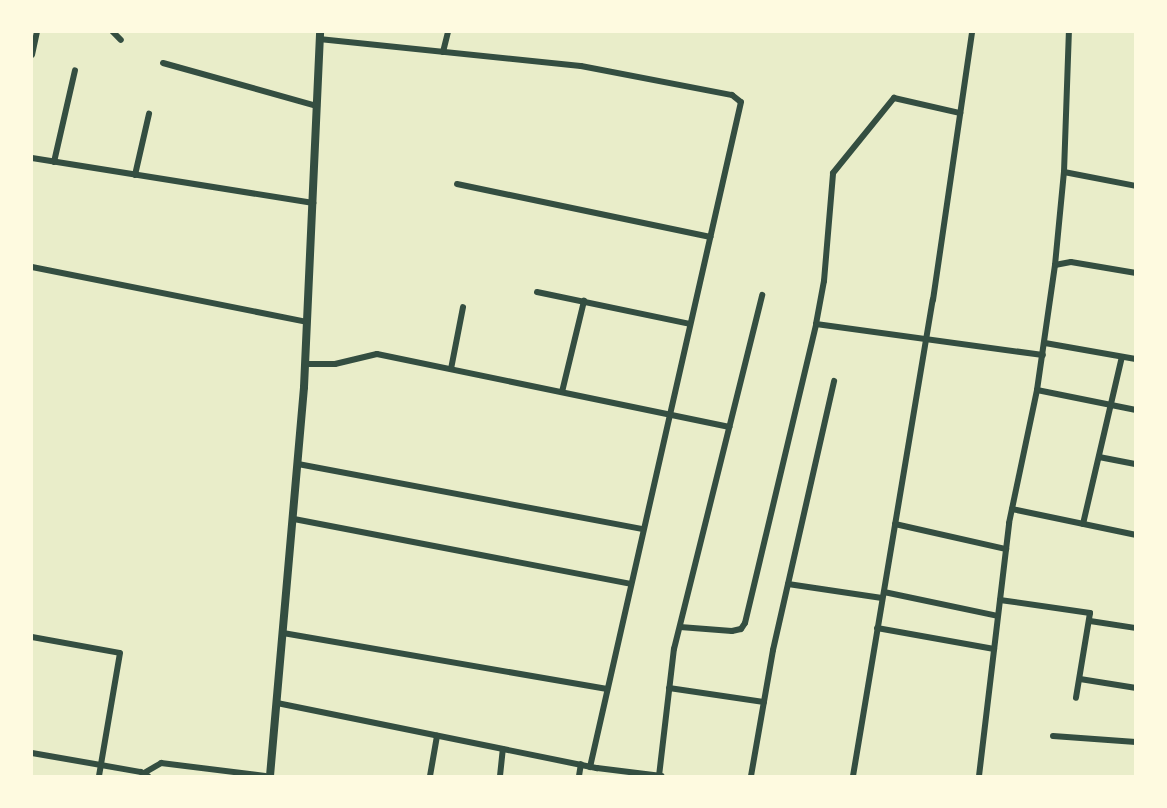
<!DOCTYPE html>
<html>
<head>
<meta charset="utf-8">
<style>
  body { margin:0 }
  #map { position:relative; width:1167px; height:808px; overflow:hidden; background:#e9edc9; font-family:Montserrat,sans-serif }
  div>[style] { position:absolute }
  [style*='--x'] { left:calc(var(--x)*1px); top:calc(var(--y)*1px); width:calc(var(--w)*1px); rotate:calc(var(--a)*1deg) }
  .minor>* { height:6px; margin:-3px; padding:0 3px; transform-origin:3px; border-radius:3px; background:#344e41 }
  .tertiary>* { height:8px; margin:-4px; padding:0 4px; transform-origin:4px; border-radius:4px; background:#344e41 }
  span { translate:-50% -50%; white-space:nowrap; text-align:center; line-height:1.15; -webkit-text-stroke:5px #fefae0; paint-order:stroke }
  .frame { position:absolute; inset:0; border:33px solid #fefae0; pointer-events:none }
</style>
</head>
<body>
<div id="map">
  <div class="minor">
    <i style="--x:113;--y:32;--w:11;--a:45"></i>
    <i style="--x:319;--y:39;--w:263;--a:5.9"></i>
    <i style="--x:581;--y:66;--w:154;--a:10.9"></i>
    <i style="--x:732;--y:95;--w:11;--a:38"></i>
    <i style="--x:741;--y:102;--w:682;--a:102.79"></i>
    <i style="--x:443;--y:52;--w:21;--a:-76"></i>
    <i style="--x:32;--y:55;--w:24;--a:-78"></i>
    <i style="--x:163;--y:63;--w:160;--a:15.6"></i>
    <i style="--x:32;--y:158;--w:285;--a:9.1"></i>
    <i style="--x:54;--y:162;--w:94;--a:-77.1"></i>
    <i style="--x:1064;--y:172;--w:73;--a:11"></i>
    <i style="--x:135;--y:175;--w:63;--a:-77.1"></i>
    <i style="--x:457;--y:184;--w:259;--a:11.8"></i>
    <i style="--x:1055;--y:265;--w:16;--a:-11"></i>
    <i style="--x:1071;--y:262;--w:66;--a:9.6"></i>
    <i style="--x:32;--y:267;--w:280;--a:11.3"></i>
    <i style="--x:537;--y:292;--w:156;--a:11.8"></i>
    <i style="--x:816;--y:324;--w:229;--a:7.8"></i>
    <i style="--x:1045;--y:343;--w:92;--a:10"></i>
    <i style="--x:305;--y:364;--w:30;--a:0"></i>
    <i style="--x:335;--y:364;--w:43;--a:-13.4"></i>
    <i style="--x:377;--y:354;--w:360;--a:11.7"></i>
    <i style="--x:451;--y:369;--w:63;--a:-79"></i>
    <i style="--x:1037;--y:390;--w:101;--a:11.4"></i>
    <i style="--x:562;--y:392;--w:94;--a:-76.4"></i>
    <i style="--x:1099;--y:457;--w:38;--a:11"></i>
    <i style="--x:298;--y:464;--w:351;--a:10.7"></i>
    <i style="--x:1012;--y:509;--w:127;--a:11.8"></i>
    <i style="--x:294;--y:519;--w:343;--a:10.9"></i>
    <i style="--x:895;--y:524;--w:114;--a:12.7"></i>
    <i style="--x:1083;--y:524;--w:171;--a:-76.9"></i>
    <i style="--x:788;--y:584;--w:95;--a:8.5"></i>
    <i style="--x:884;--y:592;--w:116;--a:11.9"></i>
    <i style="--x:1000;--y:600;--w:91;--a:8.2"></i>
    <i style="--x:1090;--y:613;--w:86;--a:99.4"></i>
    <i style="--x:1090;--y:621;--w:47;--a:8.7"></i>
    <i style="--x:680;--y:627;--w:52;--a:4.4"></i>
    <i style="--x:732;--y:631;--w:9;--a:-13"></i>
    <i style="--x:741;--y:629;--w:7;--a:-56"></i>
    <i style="--x:745;--y:623;--w:307;--a:-76.6"></i>
    <i style="--x:816;--y:324;--w:44;--a:-79.5"></i>
    <i style="--x:824;--y:281;--w:108;--a:-85.2"></i>
    <i style="--x:833;--y:173;--w:97;--a:-50.9"></i>
    <i style="--x:894;--y:98;--w:68;--a:12.8"></i>
    <i style="--x:877;--y:628;--w:119;--a:10.2"></i>
    <i style="--x:283;--y:633;--w:329;--a:9.8"></i>
    <i style="--x:32;--y:637;--w:89;--a:10.3"></i>
    <i style="--x:120;--y:653;--w:125;--a:99.7"></i>
    <i style="--x:1080;--y:679;--w:57;--a:9.1"></i>
    <i style="--x:669;--y:688;--w:96;--a:8.4"></i>
    <i style="--x:277;--y:703;--w:327;--a:11.5"></i>
    <i style="--x:597;--y:768;--w:65;--a:7"></i>
    <i style="--x:1053;--y:736;--w:83;--a:4.1"></i>
    <i style="--x:32;--y:753;--w:111;--a:9.9"></i>
    <i style="--x:141;--y:772;--w:8;--a:30"></i>
    <i style="--x:144;--y:773;--w:20;--a:-30"></i>
    <i style="--x:161;--y:763;--w:105;--a:7.1"></i>
    <i style="--x:430;--y:776;--w:41;--a:-80.1"></i>
    <i style="--x:500;--y:776;--w:27;--a:-84"></i>
    <i style="--x:579;--y:776;--w:12;--a:-81"></i>
    <i style="--x:659;--y:776;--w:128;--a:-83.3"></i>
    <i style="--x:674;--y:649;--w:365;--a:-76"></i>
    <i style="--x:751;--y:776;--w:128;--a:-80.1"></i>
    <i style="--x:773;--y:650;--w:276;--a:-77.2"></i>
    <i style="--x:853;--y:776;--w:483;--a:-80.5"></i>
    <i style="--x:933;--y:300;--w:271;--a:-81.7"></i>
    <i style="--x:979;--y:776;--w:255;--a:-83.2"></i>
    <i style="--x:1009;--y:523;--w:136;--a:-78.1"></i>
    <i style="--x:1037;--y:390;--w:126;--a:-81.8"></i>
    <i style="--x:1055;--y:265;--w:93;--a:-84.5"></i>
    <i style="--x:1064;--y:172;--w:140;--a:-88"></i>
  </div>
  <div class="tertiary">
    <i style="--x:270;--y:776;--w:390;--a:-85"></i>
    <i style="--x:304;--y:387;--w:355;--a:-87.4"></i>
  </div>
  <div class="frame"></div>
</div>
</body>
</html>
